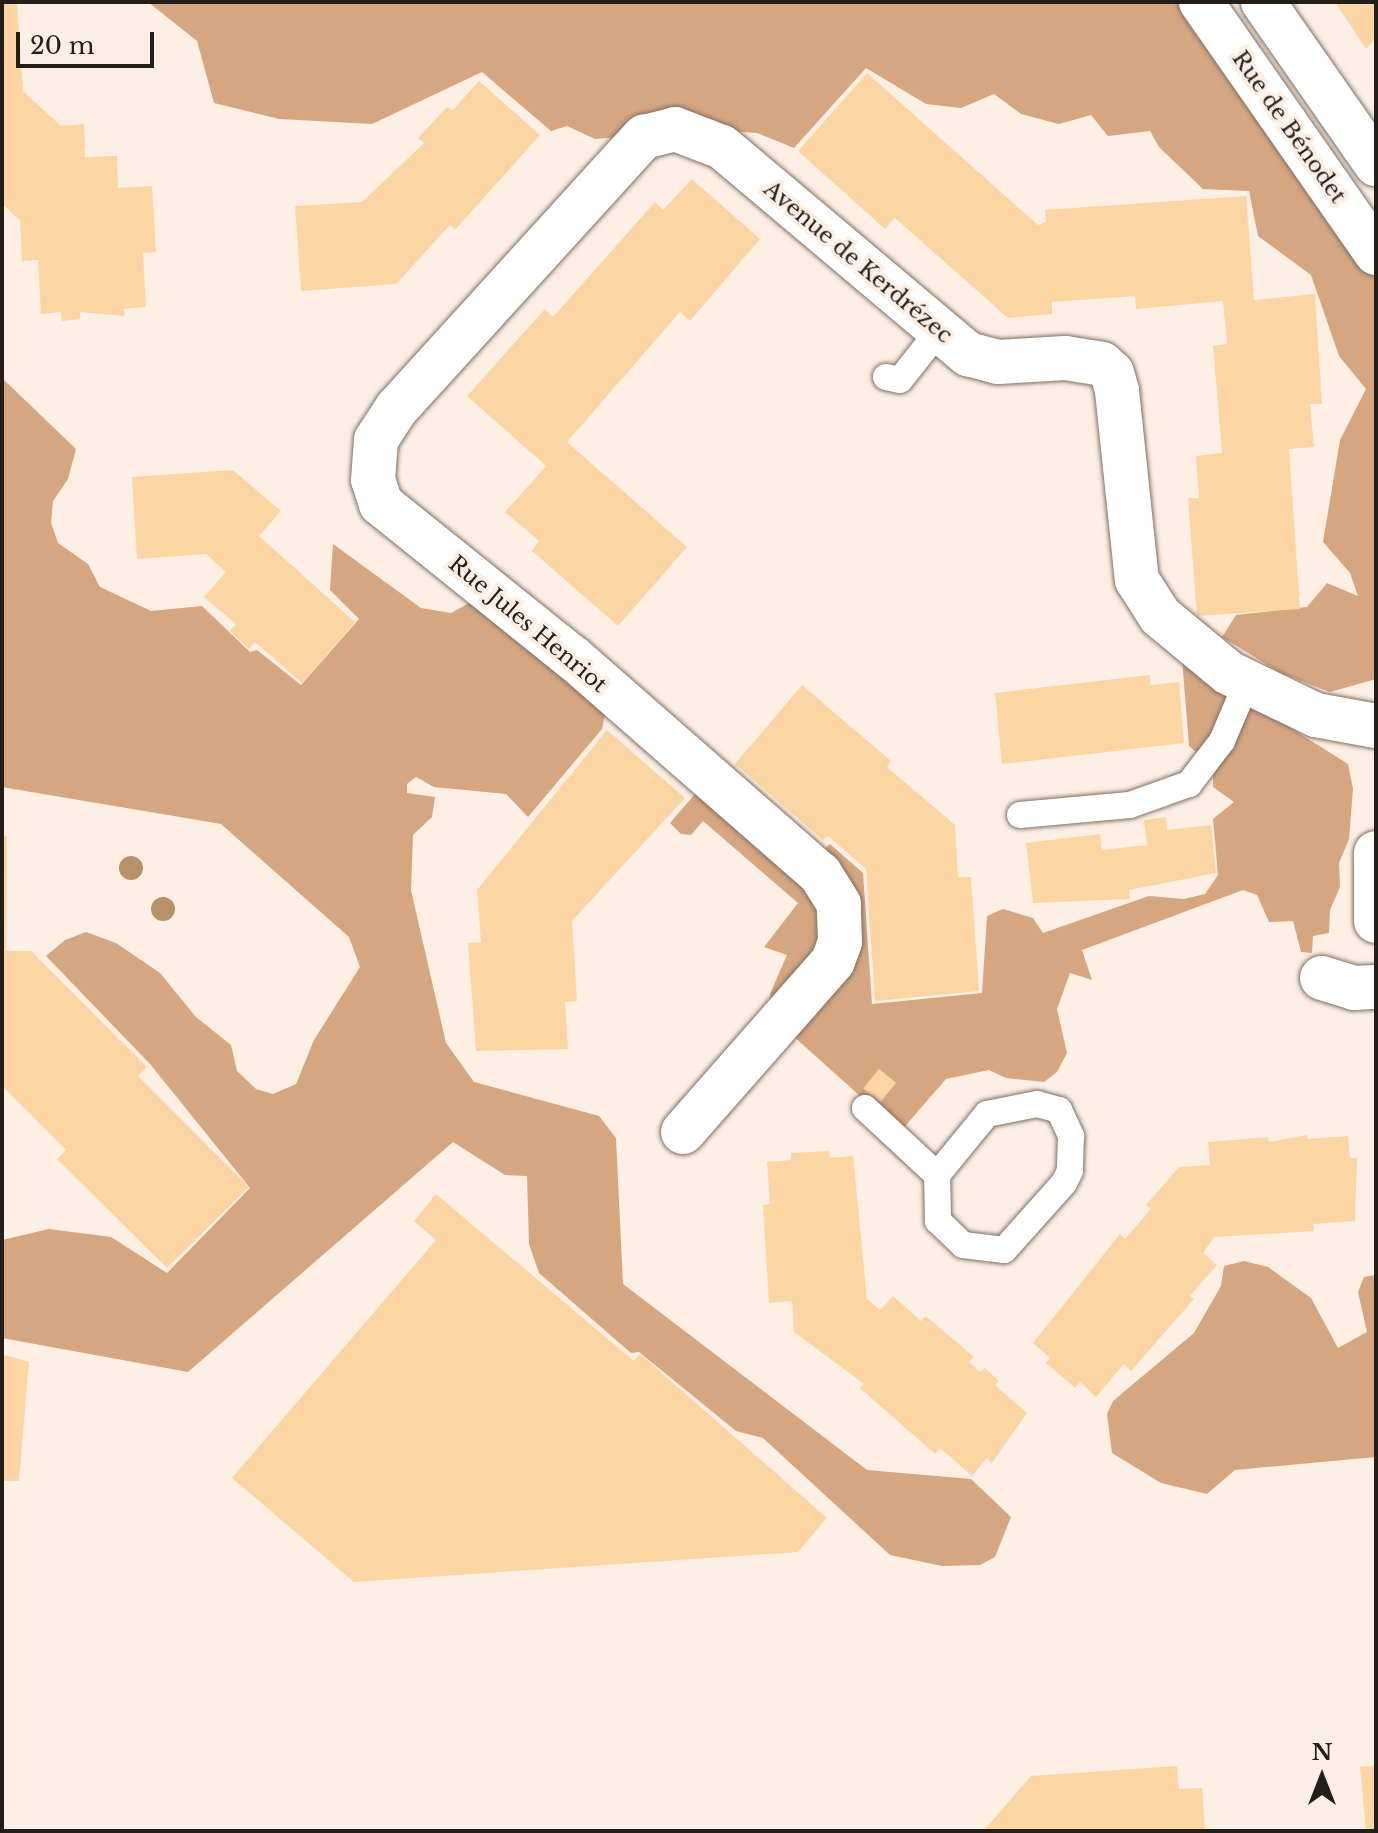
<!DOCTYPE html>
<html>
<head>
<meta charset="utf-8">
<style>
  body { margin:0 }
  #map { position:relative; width:1378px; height:1833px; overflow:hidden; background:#fdefe4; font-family:"Libre Baskerville",serif }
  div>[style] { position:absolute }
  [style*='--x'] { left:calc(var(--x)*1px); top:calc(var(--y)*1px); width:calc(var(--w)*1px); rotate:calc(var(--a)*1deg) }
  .forest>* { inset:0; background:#d6a681 }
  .building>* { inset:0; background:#fcd5a5; transform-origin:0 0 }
  .roads { filter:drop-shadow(0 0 2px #7f6f64) drop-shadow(0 0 2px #7f6f64) }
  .lane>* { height:26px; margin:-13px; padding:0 13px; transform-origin:13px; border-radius:13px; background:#fff }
  .street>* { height:44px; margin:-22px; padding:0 22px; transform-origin:22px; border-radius:22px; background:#fff }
  .secondary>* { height:44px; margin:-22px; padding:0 22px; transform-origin:22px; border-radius:22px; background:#fff }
  .trees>* { width:24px; height:24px; margin:-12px; border-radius:50%; background:#b89168 }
  span { translate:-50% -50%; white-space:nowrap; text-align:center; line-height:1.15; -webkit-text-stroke:8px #fdefe4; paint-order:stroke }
  .street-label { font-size:22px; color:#241e19 }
  .frame { position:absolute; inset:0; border:4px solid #241e19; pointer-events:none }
  .north { position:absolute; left:1282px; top:1737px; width:80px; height:80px; -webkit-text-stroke:6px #fdefe4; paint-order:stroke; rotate:0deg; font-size:22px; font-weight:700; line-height:32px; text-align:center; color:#241e19 }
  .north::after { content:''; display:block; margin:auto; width:28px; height:36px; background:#241e19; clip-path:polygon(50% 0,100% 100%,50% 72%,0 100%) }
  .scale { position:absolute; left:16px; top:32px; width:138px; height:36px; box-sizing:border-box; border:4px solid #241e19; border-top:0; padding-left:10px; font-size:24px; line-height:28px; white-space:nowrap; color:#241e19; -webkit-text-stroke:6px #fdefe4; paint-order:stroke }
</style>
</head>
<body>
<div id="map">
  <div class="forest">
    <i style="clip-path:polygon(148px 2px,1177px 2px,1376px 270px,1376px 679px,1330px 692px,1281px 673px,1222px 637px,1236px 615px,1307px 607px,1327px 583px,1358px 596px,1350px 573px,1323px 542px,1340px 440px,1366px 389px,1339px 356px,1311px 275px,1258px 236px,1249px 191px,1203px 189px,1159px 147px,1150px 131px,1108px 136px,1091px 115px,1059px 124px,1021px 114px,994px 94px,961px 108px,926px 104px,866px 68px,794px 148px,757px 133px,711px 130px,595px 139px,567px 126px,551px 131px,482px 72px,372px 124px,279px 119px,214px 103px,197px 41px)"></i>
    <i style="clip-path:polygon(2px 378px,76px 449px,68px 479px,53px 501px,51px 523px,58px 543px,88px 564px,100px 587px,151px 611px,202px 606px,250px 652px,257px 650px,301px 685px,359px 619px,330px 590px,333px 544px,421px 608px,451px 613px,482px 596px,606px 710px,602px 729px,528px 817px,506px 794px,434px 787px,416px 777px,407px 784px,407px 793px,435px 797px,432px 817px,413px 835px,411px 890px,446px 1043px,474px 1082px,599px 1116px,616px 1138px,623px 1284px,867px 1470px,971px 1479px,1011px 1517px,995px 1557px,980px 1565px,942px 1566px,890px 1555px,763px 1438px,736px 1431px,639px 1352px,631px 1353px,539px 1273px,529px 1244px,527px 1176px,505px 1175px,453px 1142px,188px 1372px,2px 1338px,2px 1240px,49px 1229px,111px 1237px,167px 1273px,250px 1188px,150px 1064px,46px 956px,65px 940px,86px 932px,116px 943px,160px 973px,196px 1017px,231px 1045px,237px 1071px,256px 1089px,273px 1094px,296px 1084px,314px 1040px,360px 967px,349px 937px,221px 824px,2px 787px)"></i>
    <i style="clip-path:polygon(1182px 659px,1348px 764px,1353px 789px,1349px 839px,1339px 863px,1340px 887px,1330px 910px,1329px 933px,1313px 936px,1312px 953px,1301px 952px,1293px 921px,1269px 922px,1257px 895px,1243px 890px,1082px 950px,1092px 980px,1070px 973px,1057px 1009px,1067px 1053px,1057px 1072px,1044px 1082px,1006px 1078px,989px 1070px,946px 1079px,900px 1132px,771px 1016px,770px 994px,787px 955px,764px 947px,798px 903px,703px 821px,691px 835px,681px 834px,670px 823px,695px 794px,802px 868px,830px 844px,863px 873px,872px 1004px,982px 993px,987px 916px,1003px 909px,1033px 918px,1043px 933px,1149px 896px,1184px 899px,1205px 894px,1218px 875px,1213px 819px,1234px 802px,1213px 787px,1213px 767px,1189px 746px)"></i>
    <i style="clip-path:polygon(1244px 1261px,1268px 1267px,1311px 1298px,1338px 1348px,1367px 1332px,1358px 1292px,1364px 1277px,1376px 1275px,1376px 1457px,1235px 1470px,1207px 1494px,1161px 1483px,1112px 1453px,1107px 1414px,1113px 1401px,1194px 1333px,1221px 1286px,1224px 1266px)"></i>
  </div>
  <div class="building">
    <i style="clip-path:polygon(2px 2px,17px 2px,23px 91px,61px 126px,84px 124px,85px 157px,117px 156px,118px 188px,152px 186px,156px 252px,143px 253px,146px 307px,124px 309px,125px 316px,80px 312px,80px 319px,62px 321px,61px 312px,41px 314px,38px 260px,22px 261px,20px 220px,2px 204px)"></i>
    <i style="clip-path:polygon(1335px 2px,1376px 2px,1376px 37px,1366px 49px)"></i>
    <i style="clip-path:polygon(867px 73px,1038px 225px,1046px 222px,1045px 210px,1246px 196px,1254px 300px,1315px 294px,1322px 404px,1310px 404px,1314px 447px,1289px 449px,1300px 609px,1197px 616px,1188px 498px,1199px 498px,1196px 456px,1222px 453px,1213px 346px,1227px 344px,1223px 301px,1136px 309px,1135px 296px,1052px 302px,1052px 314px,1008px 318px,895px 218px,885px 229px,798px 151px)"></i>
    <i style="clip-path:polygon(479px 81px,540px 135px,455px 230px,450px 225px,396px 284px,301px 291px,295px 206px,362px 202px,424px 143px,418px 138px,447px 107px,453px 110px)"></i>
    <i style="clip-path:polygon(692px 179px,760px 239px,690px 321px,680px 312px,567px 442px,687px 547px,618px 626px,532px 551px,539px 541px,505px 512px,546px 466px,467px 396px,545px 309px,553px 317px,655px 202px,663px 210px)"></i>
    <i style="clip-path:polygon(233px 470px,281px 511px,259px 536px,355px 622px,302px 683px,255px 642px,249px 649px,230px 631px,236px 624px,204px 597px,226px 572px,206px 554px,137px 559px,132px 477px)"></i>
    <i style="clip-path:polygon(1150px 675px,1150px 685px,1179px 682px,1184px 743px,1002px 764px,995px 693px)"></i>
    <i style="clip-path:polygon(802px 685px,891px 761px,887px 767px,955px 825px,958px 877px,971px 877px,979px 991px,875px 1001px,866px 869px,828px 836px,823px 840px,735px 764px)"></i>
    <i style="clip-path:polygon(607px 730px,685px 798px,572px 921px,577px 1001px,565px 1002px,568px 1049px,476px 1051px,468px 943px,481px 942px,477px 890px)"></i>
    <i style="clip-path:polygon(1166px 817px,1167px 830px,1211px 825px,1216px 873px,1129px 890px,1130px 899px,1033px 903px,1026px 843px,1100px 834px,1102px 850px,1147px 845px,1144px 820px)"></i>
    <i style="clip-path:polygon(2px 836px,7px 836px,6px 951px,31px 951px,147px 1067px,138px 1076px,249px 1187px,167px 1268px,57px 1159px,66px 1150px,2px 1086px)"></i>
    <i style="left:879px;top:1069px;width:22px;height:25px;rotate:39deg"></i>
    <i style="clip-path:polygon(1307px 1135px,1308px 1139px,1348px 1136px,1350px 1158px,1357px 1158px,1355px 1221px,1313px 1224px,1314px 1231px,1214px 1237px,1203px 1253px,1217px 1265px,1190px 1296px,1194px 1299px,1131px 1371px,1124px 1364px,1096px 1397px,1080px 1382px,1075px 1388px,1046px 1363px,1050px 1358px,1033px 1343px,1120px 1234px,1125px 1239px,1151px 1209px,1146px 1205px,1179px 1167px,1210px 1165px,1208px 1142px,1268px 1137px,1269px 1142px)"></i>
    <i style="clip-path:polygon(829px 1151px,830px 1158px,853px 1156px,867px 1299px,880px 1310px,893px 1296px,921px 1321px,926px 1316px,974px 1357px,969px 1362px,980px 1372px,985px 1368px,999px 1381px,995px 1385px,1027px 1413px,992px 1463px,987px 1458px,972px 1476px,940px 1448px,935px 1454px,860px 1388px,864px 1384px,794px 1332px,792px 1301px,769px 1303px,763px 1205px,770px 1204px,767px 1162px,791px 1160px,791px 1153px)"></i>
    <i style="clip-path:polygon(436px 1194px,634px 1361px,640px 1354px,827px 1518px,798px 1552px,354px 1582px,232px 1478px,436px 1240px,414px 1221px)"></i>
    <i style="clip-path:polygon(2px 1354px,29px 1362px,19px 1481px,2px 1481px)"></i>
    <i style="clip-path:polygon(1177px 1766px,1179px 1789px,1202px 1788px,1205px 1831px,985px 1829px,1031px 1776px)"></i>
    <i style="clip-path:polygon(1376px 1766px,1376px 1831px,1366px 1831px,1360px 1767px)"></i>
  </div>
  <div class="roads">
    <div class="lane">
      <i style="--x:886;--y:377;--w:14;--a:12"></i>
      <i style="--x:900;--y:380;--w:61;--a:-51.6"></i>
      <i style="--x:1020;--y:815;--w:110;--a:-5.2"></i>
      <i style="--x:1130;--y:805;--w:63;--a:-19.6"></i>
      <i style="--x:1189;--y:784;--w:54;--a:-52.5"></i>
      <i style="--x:1222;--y:741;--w:64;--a:-67"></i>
      <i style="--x:1037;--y:1104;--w:23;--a:15"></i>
      <i style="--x:1059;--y:1110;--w:29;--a:65"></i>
      <i style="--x:1071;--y:1136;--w:35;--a:92"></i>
      <i style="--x:1070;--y:1171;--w:13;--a:117"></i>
      <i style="--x:1064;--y:1183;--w:90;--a:131.8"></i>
      <i style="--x:1004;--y:1250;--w:41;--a:-173"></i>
      <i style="--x:963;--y:1245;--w:35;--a:-136"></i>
      <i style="--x:938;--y:1221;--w:46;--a:-91.2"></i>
      <i style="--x:937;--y:1175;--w:79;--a:-50.7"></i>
      <i style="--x:987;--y:1114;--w:51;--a:-11.3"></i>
      <i style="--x:865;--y:1108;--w:98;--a:42.9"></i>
    </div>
    <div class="street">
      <i style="--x:1376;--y:853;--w:68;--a:90"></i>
      <i style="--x:1322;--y:978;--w:34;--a:17"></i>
      <i style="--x:1354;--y:988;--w:22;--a:-3"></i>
      <i style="--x:683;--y:1132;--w:227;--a:-48.7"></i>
      <i style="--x:833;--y:961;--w:20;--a:-70"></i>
      <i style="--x:840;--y:942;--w:38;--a:-92"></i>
      <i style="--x:839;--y:904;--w:36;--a:-122"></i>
      <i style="--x:820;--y:874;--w:327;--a:-138.8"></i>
      <i style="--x:574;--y:659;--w:248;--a:-141.2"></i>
      <i style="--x:381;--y:504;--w:25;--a:-108"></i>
      <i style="--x:373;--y:480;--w:40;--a:-85.7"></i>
      <i style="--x:376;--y:440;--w:38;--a:-57"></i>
      <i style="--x:397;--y:408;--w:367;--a:-47.7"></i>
      <i style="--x:644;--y:137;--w:32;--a:-14"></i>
      <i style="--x:675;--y:129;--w:50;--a:21"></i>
      <i style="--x:722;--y:147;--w:322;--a:40.1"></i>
      <i style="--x:968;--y:354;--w:31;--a:15"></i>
      <i style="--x:998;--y:362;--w:67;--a:-3.4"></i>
      <i style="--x:1065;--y:358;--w:37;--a:9"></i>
      <i style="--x:1102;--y:364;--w:13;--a:42"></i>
      <i style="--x:1112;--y:373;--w:19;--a:74"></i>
      <i style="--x:1117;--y:391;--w:190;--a:84"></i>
      <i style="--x:1137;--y:580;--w:43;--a:57.4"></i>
      <i style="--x:1160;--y:616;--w:89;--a:39.6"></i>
      <i style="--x:1229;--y:673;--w:97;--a:25.8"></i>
      <i style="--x:1316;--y:715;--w:61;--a:10.4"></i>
    </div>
    <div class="secondary">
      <i style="--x:1201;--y:2;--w:306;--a:55.1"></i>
      <i style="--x:1263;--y:2;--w:198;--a:55.1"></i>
    </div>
  </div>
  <div class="trees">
    <i style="left:131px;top:868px"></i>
    <i style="left:163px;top:909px"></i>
  </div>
  <div class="street-label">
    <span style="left:1289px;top:127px;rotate:55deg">Rue de Bénodet</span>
    <span style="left:858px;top:262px;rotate:40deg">Avenue de Kerdrézec</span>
    <span style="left:528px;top:624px;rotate:40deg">Rue Jules Henriot</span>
  </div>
  <div class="frame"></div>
  <div class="north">N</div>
  <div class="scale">20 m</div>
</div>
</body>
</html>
